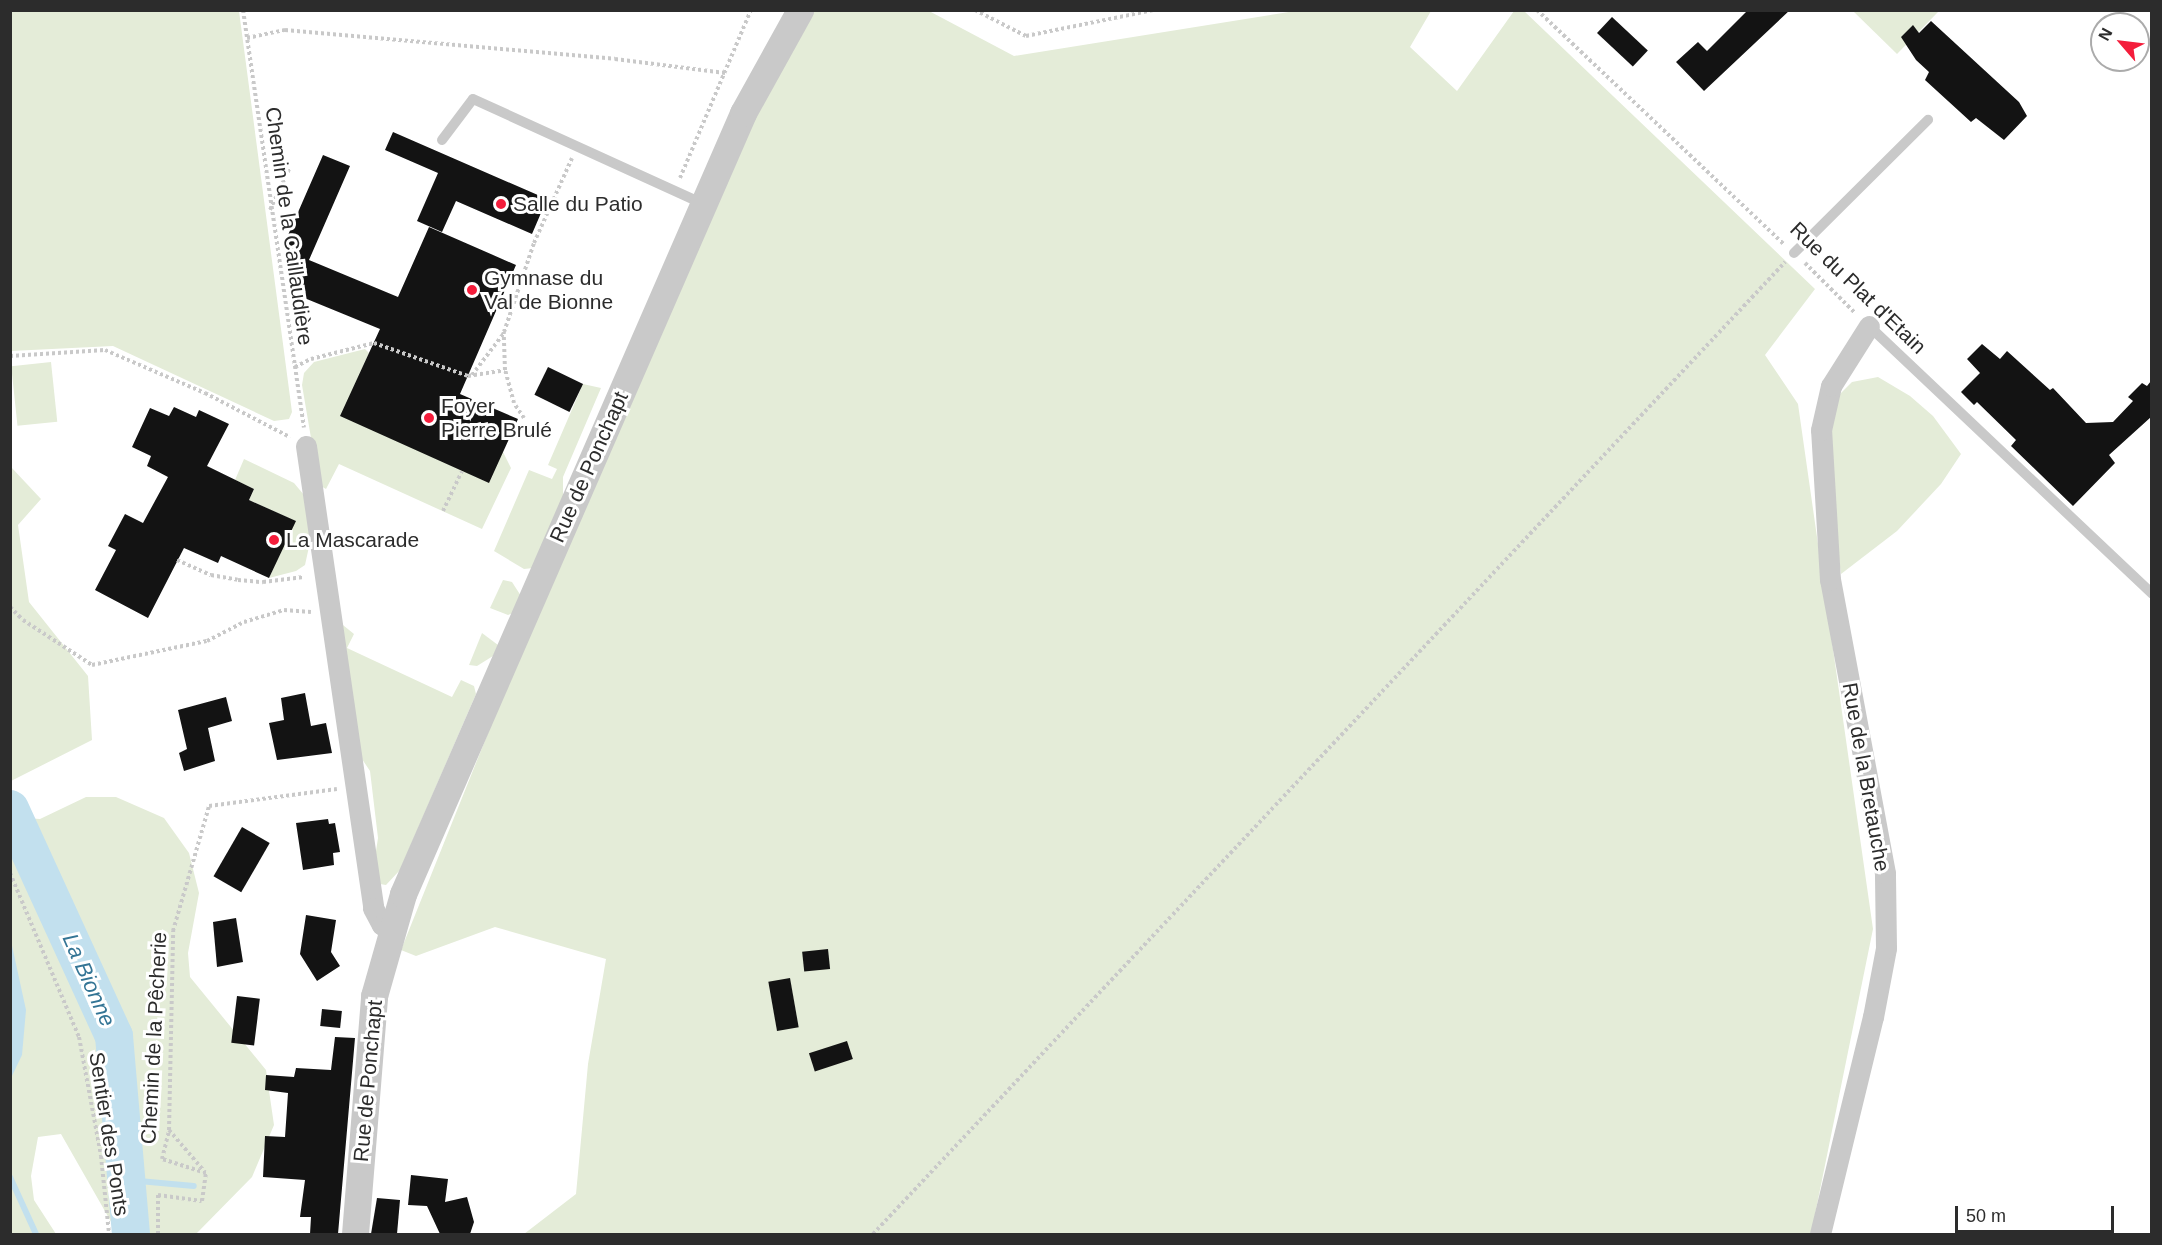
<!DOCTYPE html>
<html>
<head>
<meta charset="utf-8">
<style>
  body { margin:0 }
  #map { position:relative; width:2162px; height:1245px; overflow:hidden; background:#fff; font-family:Helvetica,sans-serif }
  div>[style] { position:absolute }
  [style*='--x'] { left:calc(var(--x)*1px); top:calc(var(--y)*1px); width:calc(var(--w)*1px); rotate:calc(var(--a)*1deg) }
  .green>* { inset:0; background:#e4ecd8; transform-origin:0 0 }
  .water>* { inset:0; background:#c2e0ee }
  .stream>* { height:6px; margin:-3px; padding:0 3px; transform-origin:3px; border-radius:3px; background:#c2e0ee }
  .river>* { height:38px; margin:-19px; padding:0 19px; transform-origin:19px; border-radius:19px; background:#c2e0ee }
  .building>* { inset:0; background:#131313; transform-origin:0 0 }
  .path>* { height:4px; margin-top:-2px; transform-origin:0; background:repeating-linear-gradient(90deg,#c9c9c9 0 3px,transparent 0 6px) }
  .service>* { height:10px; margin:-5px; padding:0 5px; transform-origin:5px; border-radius:5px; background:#c9c9c9 }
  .minor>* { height:21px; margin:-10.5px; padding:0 10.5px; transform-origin:10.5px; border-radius:10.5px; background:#c9c9c9 }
  .tertiary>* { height:27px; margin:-13.5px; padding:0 13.5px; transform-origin:13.5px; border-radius:13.5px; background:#c9c9c9 }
  .dots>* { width:16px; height:16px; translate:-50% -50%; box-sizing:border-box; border:3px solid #fff; border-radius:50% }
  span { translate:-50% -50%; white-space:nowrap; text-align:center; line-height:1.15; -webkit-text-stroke:6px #fff; paint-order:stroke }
  .poi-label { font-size:21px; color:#2c2c2c }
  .left { translate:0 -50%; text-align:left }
  .street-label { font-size:21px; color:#2c2c2c }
  .water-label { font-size:22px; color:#347595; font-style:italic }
  .frame { position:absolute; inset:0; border:12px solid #2c2c2c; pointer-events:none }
  .north { position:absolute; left:2090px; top:12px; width:60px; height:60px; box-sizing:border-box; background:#fff; border:2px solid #ababab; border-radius:50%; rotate:298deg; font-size:16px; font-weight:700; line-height:24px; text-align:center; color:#2c2c2c }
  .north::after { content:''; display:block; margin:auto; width:21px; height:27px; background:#f41d3b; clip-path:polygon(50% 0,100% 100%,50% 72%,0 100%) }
  .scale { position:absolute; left:1955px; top:1206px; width:159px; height:27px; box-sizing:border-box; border:3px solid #2c2c2c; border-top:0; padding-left:8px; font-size:18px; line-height:21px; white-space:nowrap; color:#2c2c2c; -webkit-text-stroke:4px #fff; paint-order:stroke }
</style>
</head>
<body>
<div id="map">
  <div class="green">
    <i style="clip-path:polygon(10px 11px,239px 11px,292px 412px,289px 419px,274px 421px,113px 346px,11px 351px)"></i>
    <i style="clip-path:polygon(798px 11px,929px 11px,1014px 56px,1295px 11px,1431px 11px,1410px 47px,1457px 91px,1514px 11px,1524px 11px,1815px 289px,1765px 355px,1798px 404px,1873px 929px,1811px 1234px,524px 1234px,576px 1194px,588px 1064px,606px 959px,495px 927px,416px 956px,401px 950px,555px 566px)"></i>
    <i style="clip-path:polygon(1853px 11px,1939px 11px,1897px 54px)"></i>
    <i style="clip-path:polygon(365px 349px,369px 353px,341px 416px,503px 452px,511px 468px,482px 529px,339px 464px,326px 489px,319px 485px,302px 385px,304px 373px,314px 362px)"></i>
    <i style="left:51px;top:362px;width:60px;height:40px;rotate:84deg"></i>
    <i style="clip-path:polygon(1878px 377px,1910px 396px,1933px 416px,1961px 454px,1941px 484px,1897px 531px,1841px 574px,1827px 472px,1835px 399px,1852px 382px)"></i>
    <i style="clip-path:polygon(583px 384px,601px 388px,563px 477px,563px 504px,533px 568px,524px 569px,494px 551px,529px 470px,552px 479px,557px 469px,548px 465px)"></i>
    <i style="clip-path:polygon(244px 459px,294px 483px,304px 495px,312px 533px,305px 565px,296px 571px,269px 578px,295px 521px,249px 500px,254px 489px,235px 480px)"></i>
    <i style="clip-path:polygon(11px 467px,41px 499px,18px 525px,29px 602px,88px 676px,92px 740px,11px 781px)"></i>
    <i style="clip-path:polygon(503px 580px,512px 582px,521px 596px,515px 612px,508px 615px,490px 608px)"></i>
    <i style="clip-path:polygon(338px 621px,354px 634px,347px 648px,452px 697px,461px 680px,474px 686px,476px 694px,400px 870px,386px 885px,380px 884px,374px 864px,378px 838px,370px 771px,360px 756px)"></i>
    <i style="clip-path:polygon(482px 633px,498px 645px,493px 656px,477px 666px,469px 665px)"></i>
    <i style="clip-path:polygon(86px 797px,116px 797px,164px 818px,189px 853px,199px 893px,188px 953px,190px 977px,266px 1070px,274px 1125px,252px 1177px,196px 1234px,118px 1234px,61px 1134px,38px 1137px,31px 1176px,34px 1200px,56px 1234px,11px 1234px,10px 817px,40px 819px)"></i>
  </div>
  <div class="water">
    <i style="clip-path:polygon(11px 941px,26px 1010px,22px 1055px,11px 1078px)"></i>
  </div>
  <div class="stream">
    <i style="--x:10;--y:1177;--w:63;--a:65.5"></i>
    <i style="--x:128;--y:1180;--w:66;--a:5.2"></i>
  </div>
  <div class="river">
    <i style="--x:10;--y:809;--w:250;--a:65.4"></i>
    <i style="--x:114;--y:1036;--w:199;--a:85.1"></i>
  </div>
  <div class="building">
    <i style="clip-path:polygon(1748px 10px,1790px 10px,1704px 91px,1676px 62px,1698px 42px,1707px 51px)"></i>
    <i style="left:1612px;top:17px;width:49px;height:22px;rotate:43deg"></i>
    <i style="clip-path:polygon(1931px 21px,2019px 102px,2027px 116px,2004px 140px,1976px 118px,1971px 122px,1925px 80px,1929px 72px,1916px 60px,1901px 37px,1913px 25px,1919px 33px)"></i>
    <i style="clip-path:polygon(393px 132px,547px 199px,532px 234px,456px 201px,442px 232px,417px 221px,438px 173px,385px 150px)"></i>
    <i style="clip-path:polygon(323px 155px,350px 166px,309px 260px,398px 297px,429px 227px,516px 265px,460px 394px,518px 419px,489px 483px,340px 416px,380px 329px,297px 295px,285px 242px)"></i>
    <i style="clip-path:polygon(1982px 344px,2000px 359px,2007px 351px,2050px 390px,2053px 388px,2086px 423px,2113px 422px,2133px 401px,2128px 397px,2142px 383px,2147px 386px,2151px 381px,2151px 417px,2109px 455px,2115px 463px,2073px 506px,2011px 446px,2016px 440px,1977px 402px,1974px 405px,1961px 392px,1980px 373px,1967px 359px)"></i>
    <i style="left:548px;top:367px;width:39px;height:31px;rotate:26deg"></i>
    <i style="clip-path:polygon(174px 407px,196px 417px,199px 410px,229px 424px,207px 466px,254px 489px,249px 500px,296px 521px,269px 578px,221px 556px,218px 563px,184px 548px,148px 618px,95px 590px,116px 550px,108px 546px,125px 514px,143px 523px,168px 477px,147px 466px,151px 456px,132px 447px,150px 408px,169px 416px)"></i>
    <i style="clip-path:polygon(305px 693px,311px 726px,326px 723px,332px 753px,277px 760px,269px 723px,284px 720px,281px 698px)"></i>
    <i style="clip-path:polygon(226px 697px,232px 721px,208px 728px,215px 761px,184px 771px,179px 753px,187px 749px,178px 710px)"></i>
    <i style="clip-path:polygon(328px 819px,329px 824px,335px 823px,340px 852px,333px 853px,334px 865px,303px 870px,296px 823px)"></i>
    <i style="left:242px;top:827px;width:32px;height:57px;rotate:30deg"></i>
    <i style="clip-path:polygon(306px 915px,336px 920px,331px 952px,340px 966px,317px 981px,300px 954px)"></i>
    <i style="clip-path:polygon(236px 918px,243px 962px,217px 967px,213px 922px)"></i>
    <i style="left:828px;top:949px;width:20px;height:26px;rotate:84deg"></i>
    <i style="left:790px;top:978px;width:50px;height:22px;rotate:80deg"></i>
    <i style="left:237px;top:996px;width:23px;height:47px;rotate:7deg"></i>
    <i style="left:322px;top:1009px;width:20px;height:17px;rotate:6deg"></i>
    <i style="clip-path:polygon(335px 1037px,355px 1038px,338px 1234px,310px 1234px,311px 1217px,300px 1217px,305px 1180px,263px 1177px,265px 1136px,285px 1137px,288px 1093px,265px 1090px,266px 1075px,294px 1077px,296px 1068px,331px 1070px)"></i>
    <i style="left:847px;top:1041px;width:19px;height:40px;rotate:72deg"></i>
    <i style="clip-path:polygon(411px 1175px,448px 1179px,445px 1202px,467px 1197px,474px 1222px,470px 1234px,440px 1234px,427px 1206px,408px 1205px)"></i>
    <i style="clip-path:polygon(377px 1198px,400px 1200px,397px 1234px,371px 1234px)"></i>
  </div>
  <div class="path">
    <i style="--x:243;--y:10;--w:422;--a:81.7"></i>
    <i style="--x:975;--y:10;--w:57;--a:27"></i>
    <i style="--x:1026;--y:36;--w:131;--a:-11.5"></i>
    <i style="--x:1537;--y:10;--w:340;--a:43.5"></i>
    <i style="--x:247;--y:38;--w:39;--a:-12"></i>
    <i style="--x:285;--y:30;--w:331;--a:5"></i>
    <i style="--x:615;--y:59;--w:111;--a:7.3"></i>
    <i style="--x:680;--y:178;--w:182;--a:-67.1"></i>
    <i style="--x:270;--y:210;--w:47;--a:-65.1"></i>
    <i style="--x:1805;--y:263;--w:71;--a:45"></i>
    <i style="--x:10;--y:356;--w:95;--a:-3.6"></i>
    <i style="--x:105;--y:350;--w:109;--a:23.3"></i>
    <i style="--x:205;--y:393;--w:96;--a:27.4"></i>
    <i style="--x:295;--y:367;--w:18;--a:-27"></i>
    <i style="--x:311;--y:359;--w:65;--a:-14.3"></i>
    <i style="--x:374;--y:343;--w:100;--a:19.3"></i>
    <i style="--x:468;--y:376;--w:37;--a:-9"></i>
    <i style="--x:472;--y:375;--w:53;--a:-52.7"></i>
    <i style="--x:524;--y:418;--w:18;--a:-124"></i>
    <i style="--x:514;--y:403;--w:34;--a:-105"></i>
    <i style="--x:505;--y:370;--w:38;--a:-92"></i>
    <i style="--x:504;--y:332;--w:94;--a:-71.4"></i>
    <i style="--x:534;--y:243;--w:93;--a:-65.9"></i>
    <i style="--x:443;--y:511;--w:44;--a:-64.6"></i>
    <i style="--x:177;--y:560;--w:37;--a:24"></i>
    <i style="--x:211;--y:575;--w:27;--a:10"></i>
    <i style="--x:238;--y:580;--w:25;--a:5"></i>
    <i style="--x:263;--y:582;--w:41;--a:-7"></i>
    <i style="--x:10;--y:607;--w:18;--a:45"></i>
    <i style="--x:23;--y:620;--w:82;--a:33.1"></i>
    <i style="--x:92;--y:665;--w:117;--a:-11.8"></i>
    <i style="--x:207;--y:641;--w:42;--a:-27.2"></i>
    <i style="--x:244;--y:622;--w:42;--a:-16.7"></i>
    <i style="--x:284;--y:610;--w:27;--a:4"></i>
    <i style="--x:10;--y:873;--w:178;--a:67.2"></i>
    <i style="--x:79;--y:1037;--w:121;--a:79.5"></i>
    <i style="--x:101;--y:1156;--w:78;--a:84.1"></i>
    <i style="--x:169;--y:1130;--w:55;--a:49.4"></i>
    <i style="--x:158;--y:1234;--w:39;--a:-90"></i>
    <i style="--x:158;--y:1195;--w:44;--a:7.8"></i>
    <i style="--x:202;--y:1201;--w:28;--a:-82"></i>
    <i style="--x:206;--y:1173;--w:46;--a:-162.3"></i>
    <i style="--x:162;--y:1159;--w:30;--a:-76"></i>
    <i style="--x:169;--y:1130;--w:199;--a:-88.8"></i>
    <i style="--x:173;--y:931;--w:130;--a:-73.9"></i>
    <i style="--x:209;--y:806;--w:129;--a:-7.6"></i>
    <i style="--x:873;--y:1234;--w:1333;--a:-46.82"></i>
  </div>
  <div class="service">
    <i style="--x:442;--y:140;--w:51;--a:-52.9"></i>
    <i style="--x:473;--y:99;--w:253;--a:24.5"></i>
    <i style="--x:1794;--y:253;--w:189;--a:-44.8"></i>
    <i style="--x:1869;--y:326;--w:390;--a:43.4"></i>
  </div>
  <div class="minor">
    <i style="--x:306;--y:446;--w:467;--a:81.7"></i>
    <i style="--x:373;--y:908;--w:19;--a:62"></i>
    <i style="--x:382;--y:925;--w:9;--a:27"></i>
    <i style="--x:1820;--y:1234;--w:223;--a:-76.3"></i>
    <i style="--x:1873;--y:1017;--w:70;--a:-79.3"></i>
    <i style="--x:1886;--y:948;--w:75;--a:-90.8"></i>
    <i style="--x:1885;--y:873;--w:298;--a:-100.6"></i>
    <i style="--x:1830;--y:580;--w:150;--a:-93.4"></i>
    <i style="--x:1821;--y:430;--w:45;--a:-77.2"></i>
    <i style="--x:1831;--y:386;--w:71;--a:-57.7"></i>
  </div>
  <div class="tertiary">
    <i style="--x:355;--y:1234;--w:239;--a:-85.4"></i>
    <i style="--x:374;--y:996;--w:106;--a:-74.1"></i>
    <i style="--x:403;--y:894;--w:852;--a:-66.47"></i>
    <i style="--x:743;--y:113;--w:118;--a:-61"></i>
  </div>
  <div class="dots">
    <i style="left:501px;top:204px;background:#f41d3b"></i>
    <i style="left:472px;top:290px;background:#f41d3b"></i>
    <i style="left:429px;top:418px;background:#f41d3b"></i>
    <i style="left:274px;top:540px;background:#f41d3b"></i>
  </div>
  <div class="poi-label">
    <span class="left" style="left:513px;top:204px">Salle du Patio</span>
    <span class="left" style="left:484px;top:290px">Gymnase du<br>Val de Bionne</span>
    <span class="left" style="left:441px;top:418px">Foyer<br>Pierre Brulé</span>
    <span class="left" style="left:286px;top:540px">La Mascarade</span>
  </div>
  <div class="street-label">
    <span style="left:289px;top:226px;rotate:82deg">Chemin de la Caillaudière</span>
    <span style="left:1858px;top:288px;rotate:44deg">Rue du Plat d'Etain</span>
    <span style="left:589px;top:467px;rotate:-66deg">Rue de Ponchapt</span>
    <span style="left:1866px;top:777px;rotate:80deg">Rue de la Bretauche</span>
    <span style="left:154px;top:1038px;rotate:-87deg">Chemin de la Pêcherie</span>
    <span style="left:368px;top:1081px;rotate:-85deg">Rue de Ponchapt</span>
    <span style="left:109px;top:1134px;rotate:81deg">Sentier des Ponts</span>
  </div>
  <div class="water-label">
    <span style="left:89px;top:980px;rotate:66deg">La Bionne</span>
  </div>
  <div class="frame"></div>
  <div class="north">N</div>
  <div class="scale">50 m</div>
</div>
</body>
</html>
